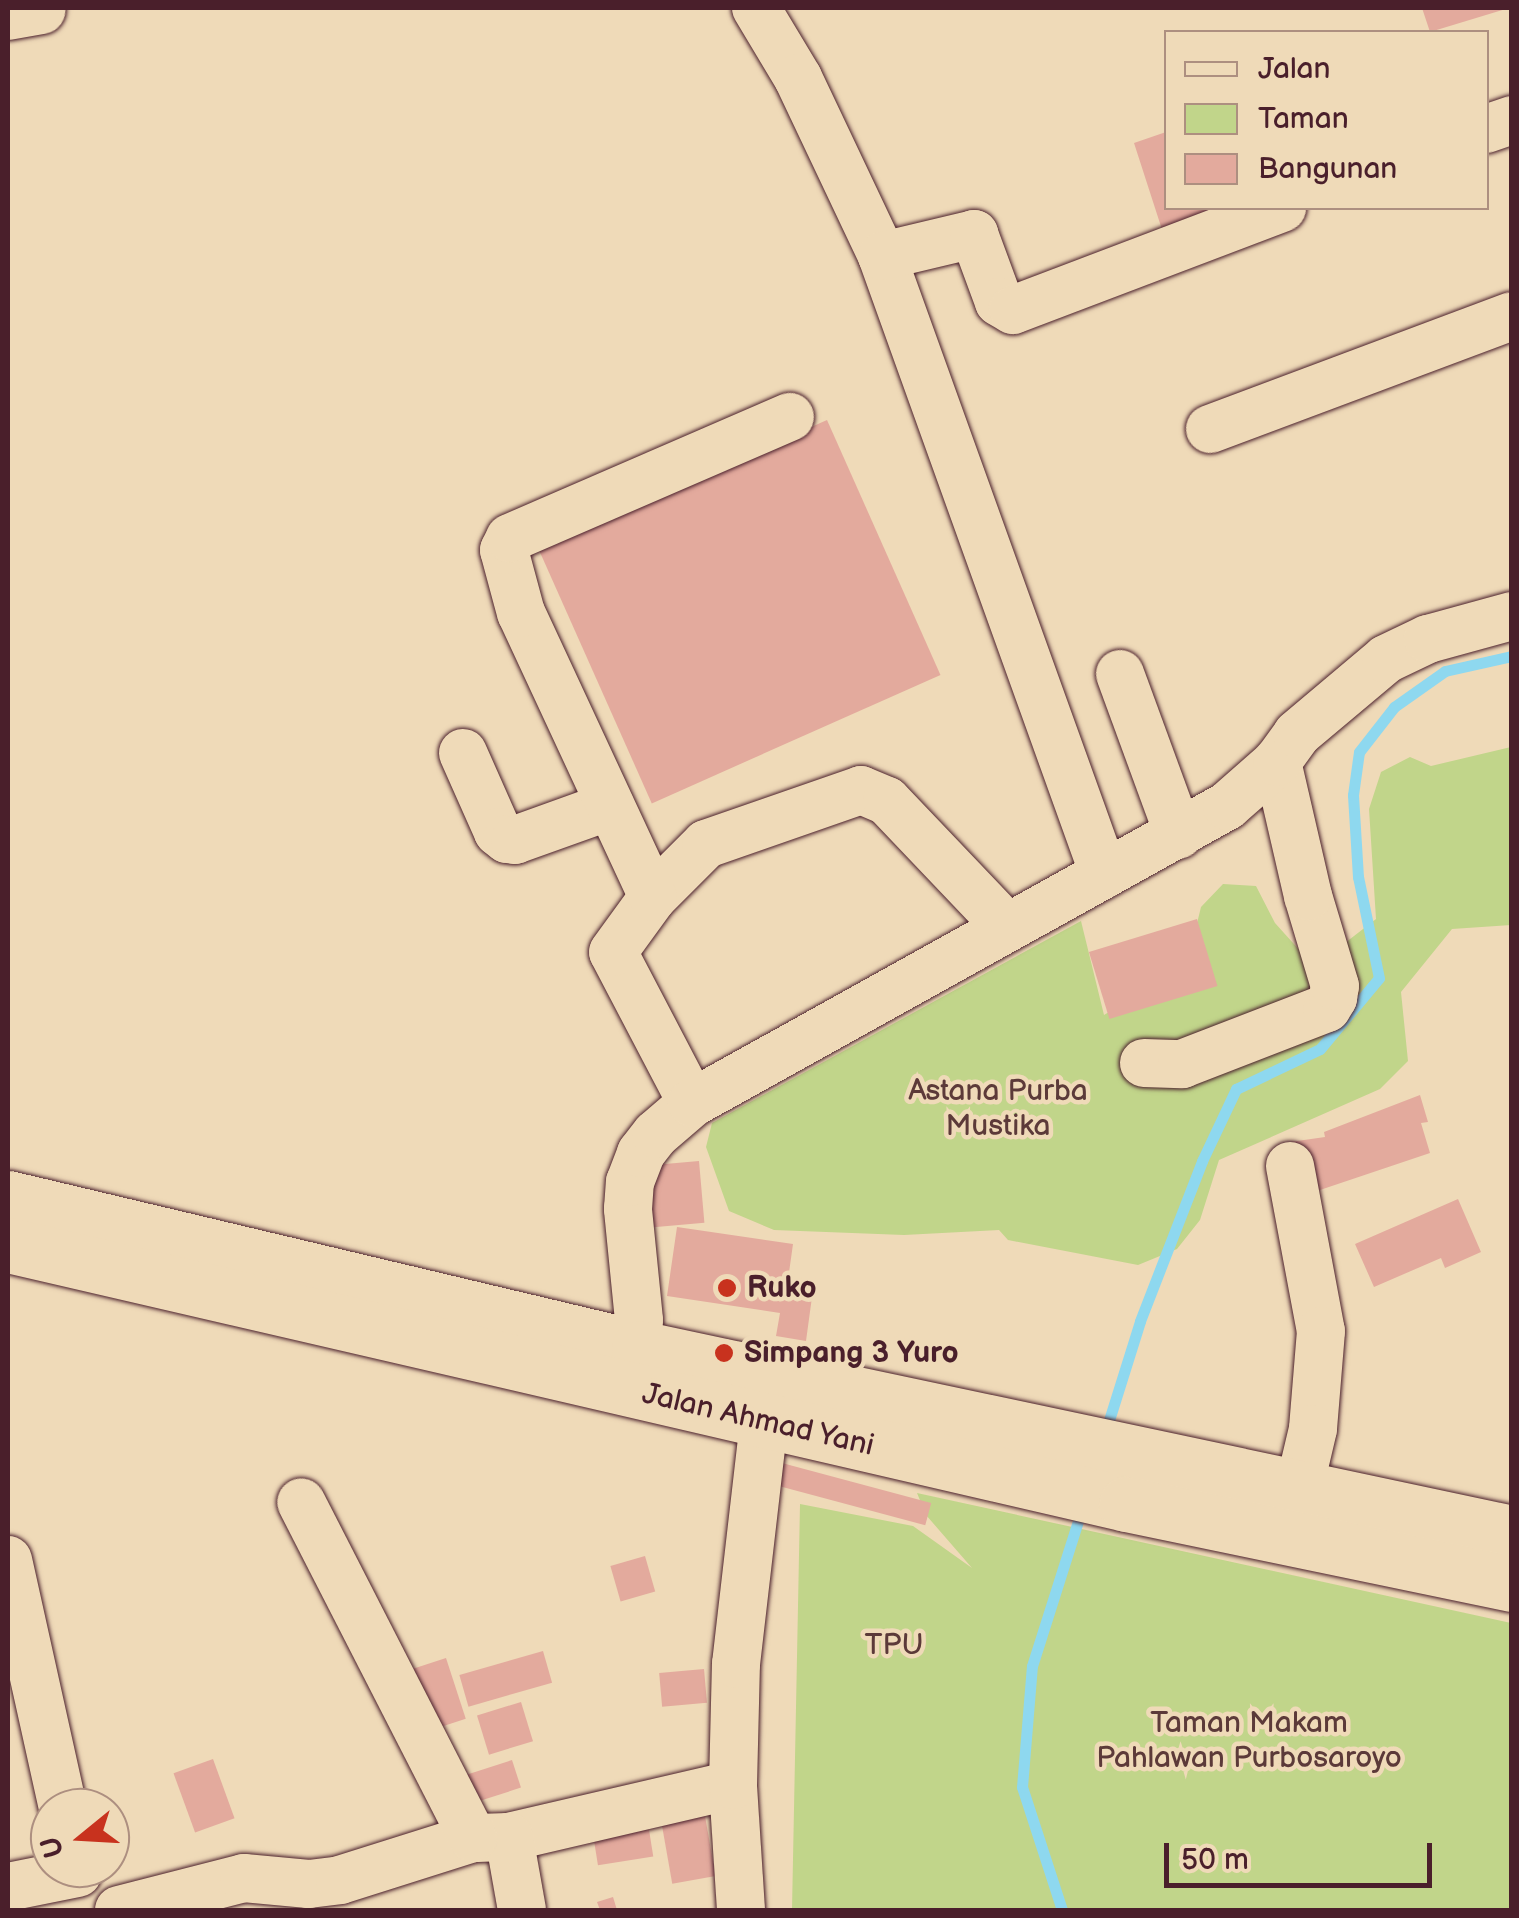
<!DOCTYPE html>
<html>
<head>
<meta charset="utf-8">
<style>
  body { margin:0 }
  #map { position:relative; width:1519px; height:1918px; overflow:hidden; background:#efdab8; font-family:"Balsamiq Sans",sans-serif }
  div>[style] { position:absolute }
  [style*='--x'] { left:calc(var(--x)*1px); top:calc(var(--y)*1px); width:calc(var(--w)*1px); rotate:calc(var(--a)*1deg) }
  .green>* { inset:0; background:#c1d58a }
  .stream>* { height:11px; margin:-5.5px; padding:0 5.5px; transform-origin:5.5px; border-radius:5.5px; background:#8ed8ef }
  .building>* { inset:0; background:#e3aa9d; transform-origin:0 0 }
  .roads { filter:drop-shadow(0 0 2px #4a1f2b) drop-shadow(0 0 2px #4a1f2b) }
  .minor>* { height:48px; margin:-24px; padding:0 24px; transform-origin:24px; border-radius:24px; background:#efdab8 }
  .major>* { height:55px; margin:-27.5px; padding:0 27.5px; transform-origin:27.5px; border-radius:27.5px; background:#efdab8 }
  .dots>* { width:28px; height:28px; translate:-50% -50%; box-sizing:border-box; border:5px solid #efdab8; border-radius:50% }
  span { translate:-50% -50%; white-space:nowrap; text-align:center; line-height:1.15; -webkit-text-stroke:9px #efdab8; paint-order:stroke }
  .park-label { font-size:30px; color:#5c3a39 }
  .poi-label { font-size:30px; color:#4a1f2b; font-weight:700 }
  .left { translate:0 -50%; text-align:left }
  .street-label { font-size:30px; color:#4a1f2b }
  .frame { position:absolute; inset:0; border:10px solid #4a1f2b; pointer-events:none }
  .legend { position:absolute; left:1164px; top:30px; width:325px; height:180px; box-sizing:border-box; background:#efdab8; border:2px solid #ad8f80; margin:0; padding:12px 18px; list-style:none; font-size:30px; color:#4a1f2b }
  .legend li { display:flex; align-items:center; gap:20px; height:50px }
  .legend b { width:50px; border:2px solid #ad8f80 }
  .north { position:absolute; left:30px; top:1788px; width:100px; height:100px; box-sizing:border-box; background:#efdab8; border:2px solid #ad8f80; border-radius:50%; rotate:252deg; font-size:28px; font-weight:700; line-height:40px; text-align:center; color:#4a1f2b }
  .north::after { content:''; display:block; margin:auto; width:35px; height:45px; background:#c8321e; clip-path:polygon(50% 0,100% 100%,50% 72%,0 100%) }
  .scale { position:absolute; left:1164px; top:1843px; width:268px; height:45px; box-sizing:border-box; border:5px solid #4a1f2b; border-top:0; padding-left:12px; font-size:30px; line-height:35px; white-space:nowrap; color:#4a1f2b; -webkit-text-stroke:8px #efdab8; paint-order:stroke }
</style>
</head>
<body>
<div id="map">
  <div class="green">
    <i style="clip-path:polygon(1511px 747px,1511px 925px,1452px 929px,1401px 992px,1408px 1061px,1380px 1089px,1219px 1160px,1200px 1220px,1177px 1249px,1138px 1265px,1008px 1240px,999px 1230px,904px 1235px,774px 1230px,729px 1211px,706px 1147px,712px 1123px,1081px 921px,1104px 1015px,1187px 964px,1201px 907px,1223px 884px,1256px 886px,1275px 923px,1302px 953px,1332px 953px,1376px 919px,1369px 809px,1381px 772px,1410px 757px,1431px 766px)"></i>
    <i style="clip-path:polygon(917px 1493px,1511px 1623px,1511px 1910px,792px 1910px,800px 1504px,913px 1526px,972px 1568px,926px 1515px)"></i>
  </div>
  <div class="stream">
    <i style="--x:1105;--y:1433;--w:117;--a:-72.6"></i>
    <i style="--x:1140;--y:1321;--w:172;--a:-68.8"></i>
    <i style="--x:1202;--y:1161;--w:80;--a:-64.7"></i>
    <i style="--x:1236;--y:1089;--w:93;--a:-25.5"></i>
    <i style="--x:1320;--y:1049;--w:92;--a:-50.3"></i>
    <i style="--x:1379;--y:978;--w:103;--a:-101.7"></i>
    <i style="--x:1358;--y:877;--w:82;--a:-93.5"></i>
    <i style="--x:1353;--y:795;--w:43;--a:-82.1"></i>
    <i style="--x:1359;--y:752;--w:57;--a:-52.1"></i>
    <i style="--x:1394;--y:707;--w:62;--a:-35.2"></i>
    <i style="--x:1445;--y:671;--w:69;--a:-12.6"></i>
    <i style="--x:1062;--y:1910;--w:129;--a:-108"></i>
    <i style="--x:1022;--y:1787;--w:121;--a:-85.3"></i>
    <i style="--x:1032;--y:1666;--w:166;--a:-72.4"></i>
  </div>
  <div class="building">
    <i style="clip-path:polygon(1422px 8px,1509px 8px,1430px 32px)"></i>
    <i style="clip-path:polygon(1166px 132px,1166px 208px,1213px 208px,1219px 225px,1166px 242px,1134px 143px)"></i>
    <i style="left:827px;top:420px;width:279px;height:316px;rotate:66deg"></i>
    <i style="left:1197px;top:919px;width:70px;height:113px;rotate:73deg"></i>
    <i style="clip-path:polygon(1420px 1095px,1428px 1122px,1421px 1123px,1430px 1153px,1317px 1191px,1305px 1188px,1290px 1142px,1325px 1137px,1324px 1132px)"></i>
    <i style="left:699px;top:1161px;width:62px;height:54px;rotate:85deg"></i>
    <i style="clip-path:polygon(1458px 1199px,1481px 1252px,1445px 1268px,1441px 1258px,1374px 1287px,1355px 1244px)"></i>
    <i style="clip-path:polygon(677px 1227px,793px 1244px,786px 1294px,812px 1297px,806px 1341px,776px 1336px,780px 1313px,667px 1296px)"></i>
    <i style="left:767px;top:1459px;width:170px;height:23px;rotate:15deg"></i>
    <i style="left:645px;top:1556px;width:37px;height:36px;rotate:74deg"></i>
    <i style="left:543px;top:1651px;width:33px;height:87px;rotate:74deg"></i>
    <i style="left:446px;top:1658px;width:64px;height:41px;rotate:72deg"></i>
    <i style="left:704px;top:1669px;width:34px;height:45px;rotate:85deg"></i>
    <i style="left:521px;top:1702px;width:41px;height:46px;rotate:73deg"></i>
    <i style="left:213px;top:1759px;width:63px;height:42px;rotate:70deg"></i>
    <i style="left:512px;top:1760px;width:29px;height:47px;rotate:72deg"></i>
    <i style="left:705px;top:1816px;width:61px;height:44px;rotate:80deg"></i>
    <i style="left:647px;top:1817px;width:40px;height:56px;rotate:81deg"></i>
    <i style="clip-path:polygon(613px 1897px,617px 1910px,600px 1910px,597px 1902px)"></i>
  </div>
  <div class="roads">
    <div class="minor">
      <i style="--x:756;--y:8;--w:82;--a:59"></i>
      <i style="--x:798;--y:78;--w:197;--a:64.7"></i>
      <i style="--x:882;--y:256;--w:657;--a:70.24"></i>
      <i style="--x:8;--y:16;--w:34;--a:-10"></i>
      <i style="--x:1486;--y:129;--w:28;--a:-19"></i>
      <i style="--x:882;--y:256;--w:95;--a:-13.4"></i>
      <i style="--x:974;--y:234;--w:72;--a:69.8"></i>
      <i style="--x:999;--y:302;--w:16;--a:30"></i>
      <i style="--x:1013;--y:310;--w:288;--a:-20.8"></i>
      <i style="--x:1210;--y:429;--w:322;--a:-20.5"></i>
      <i style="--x:1120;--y:674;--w:171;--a:69.9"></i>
      <i style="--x:463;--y:753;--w:86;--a:66.1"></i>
      <i style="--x:498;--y:832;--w:11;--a:38"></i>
      <i style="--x:507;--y:839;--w:8;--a:7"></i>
      <i style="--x:515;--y:840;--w:101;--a:-19.7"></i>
      <i style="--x:653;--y:897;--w:75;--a:-45"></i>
      <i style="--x:706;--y:844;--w:164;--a:-19.2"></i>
      <i style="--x:861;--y:790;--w:28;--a:23"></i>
      <i style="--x:887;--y:801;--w:174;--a:46.4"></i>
      <i style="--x:1144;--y:1063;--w:38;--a:2"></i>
      <i style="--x:1182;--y:1064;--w:155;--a:-21.1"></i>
      <i style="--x:1327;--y:1008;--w:12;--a:-59"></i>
      <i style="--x:1333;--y:998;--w:12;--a:-81"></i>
      <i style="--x:1335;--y:986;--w:94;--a:-106.7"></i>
      <i style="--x:1308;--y:896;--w:138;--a:-103"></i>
      <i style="--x:692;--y:1103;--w:170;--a:-117.6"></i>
      <i style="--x:613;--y:952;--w:68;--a:-54"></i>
      <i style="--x:653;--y:897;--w:313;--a:-114.9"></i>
      <i style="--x:521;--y:613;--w:65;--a:-105.1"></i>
      <i style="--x:504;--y:550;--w:13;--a:-63"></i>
      <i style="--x:510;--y:538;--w:305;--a:-23.4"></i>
      <i style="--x:1290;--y:1166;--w:168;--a:79.4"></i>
      <i style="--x:1321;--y:1331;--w:98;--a:94.7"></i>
      <i style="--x:1313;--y:1429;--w:61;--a:103.3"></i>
      <i style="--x:633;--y:1382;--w:62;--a:-84.5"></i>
      <i style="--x:639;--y:1320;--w:112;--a:-95.7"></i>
      <i style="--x:628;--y:1209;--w:27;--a:-86"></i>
      <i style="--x:630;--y:1182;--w:31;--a:-69"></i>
      <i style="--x:641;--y:1153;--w:24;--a:-52"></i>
      <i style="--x:656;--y:1134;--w:48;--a:-40.7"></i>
      <i style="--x:692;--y:1103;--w:612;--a:-29.04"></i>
      <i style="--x:1227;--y:806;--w:67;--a:-41.3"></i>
      <i style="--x:1277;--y:762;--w:34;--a:-54"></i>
      <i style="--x:1297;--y:734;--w:116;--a:-40.1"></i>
      <i style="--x:1386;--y:659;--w:47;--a:-25.5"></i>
      <i style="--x:1428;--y:639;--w:87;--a:-15.3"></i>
      <i style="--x:8;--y:1560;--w:254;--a:77.5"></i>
      <i style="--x:509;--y:1837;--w:230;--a:-13.1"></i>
      <i style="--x:477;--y:1838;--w:32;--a:-2"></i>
      <i style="--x:509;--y:1837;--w:74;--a:79.9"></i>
      <i style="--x:8;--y:1887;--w:71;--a:-11.3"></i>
      <i style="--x:119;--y:1910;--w:129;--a:-14.4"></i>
      <i style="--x:244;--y:1878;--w:65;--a:5.3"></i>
      <i style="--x:309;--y:1884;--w:31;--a:-7"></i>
      <i style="--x:340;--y:1880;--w:139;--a:-17.5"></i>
      <i style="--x:473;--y:1838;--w:377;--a:-117.1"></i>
      <i style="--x:741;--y:1910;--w:125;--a:-93.7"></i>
      <i style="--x:733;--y:1785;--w:121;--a:-88.6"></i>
      <i style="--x:736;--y:1664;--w:244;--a:-83.4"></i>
    </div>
    <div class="major">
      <i style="--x:8;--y:1198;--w:649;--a:13.37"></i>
      <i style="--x:639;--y:1348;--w:892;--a:11.96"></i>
      <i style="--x:8;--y:1245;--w:1148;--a:13.04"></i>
      <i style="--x:1126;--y:1504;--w:394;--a:11.7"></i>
    </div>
  </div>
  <div class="dots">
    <i style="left:727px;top:1288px;background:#c8321e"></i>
    <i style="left:724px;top:1353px;background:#c8321e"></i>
  </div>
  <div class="park-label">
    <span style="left:998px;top:1108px">Astana Purba<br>Mustika</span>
    <span style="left:894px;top:1645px">TPU</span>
    <span style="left:1249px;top:1740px">Taman Makam<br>Pahlawan Purbosaroyo</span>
  </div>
  <div class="poi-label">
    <span class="left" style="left:747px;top:1288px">Ruko</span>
    <span class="left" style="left:744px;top:1353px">Simpang 3 Yuro</span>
  </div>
  <div class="street-label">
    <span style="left:758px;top:1420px;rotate:13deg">Jalan Ahmad Yani</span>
  </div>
  <div class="frame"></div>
  <ul class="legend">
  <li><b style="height:12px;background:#efdab8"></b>Jalan</li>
  <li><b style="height:28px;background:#c1d58a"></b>Taman</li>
  <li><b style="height:28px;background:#e3aa9d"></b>Bangunan</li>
  </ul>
  <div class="north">U</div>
  <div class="scale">50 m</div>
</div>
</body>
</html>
